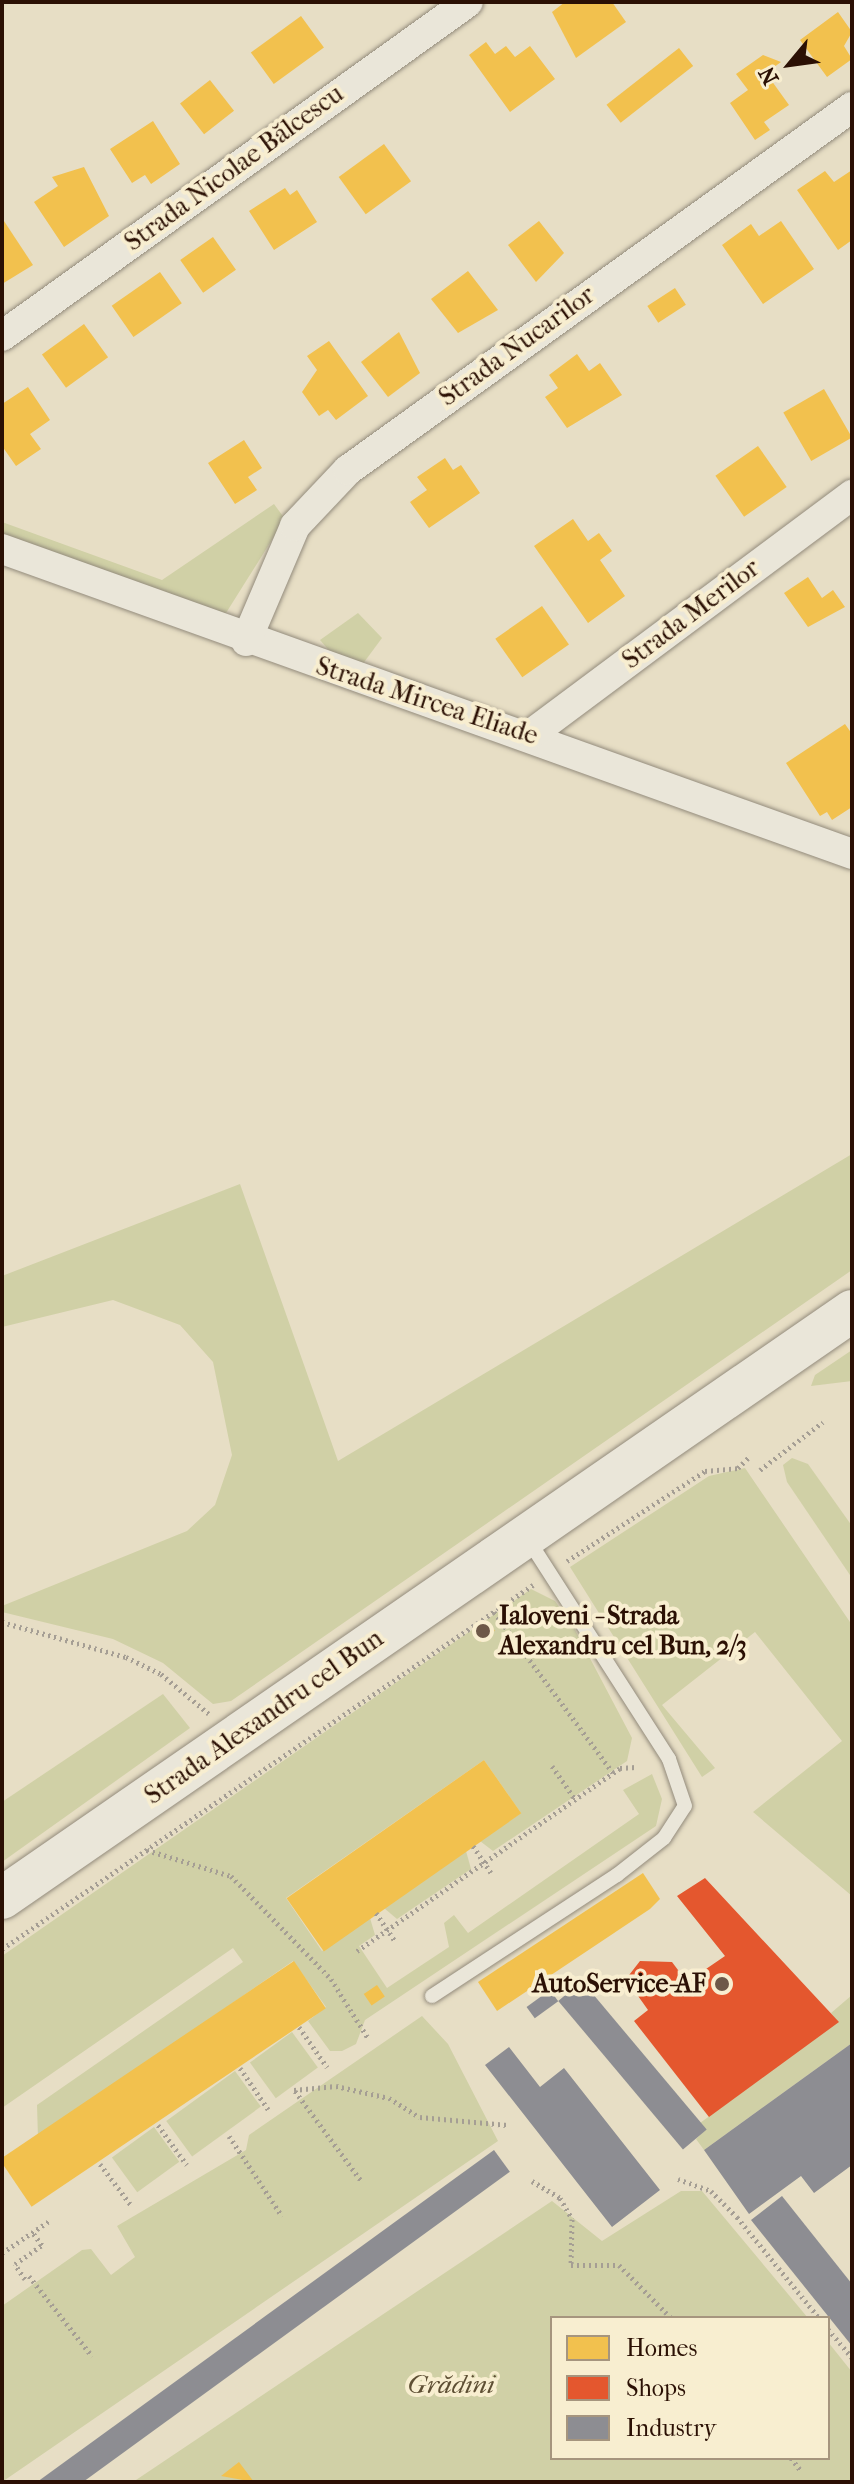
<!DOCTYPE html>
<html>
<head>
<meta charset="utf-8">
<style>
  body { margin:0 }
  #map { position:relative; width:854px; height:2484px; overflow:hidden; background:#e7dec5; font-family:"IM FELL French Canon",serif }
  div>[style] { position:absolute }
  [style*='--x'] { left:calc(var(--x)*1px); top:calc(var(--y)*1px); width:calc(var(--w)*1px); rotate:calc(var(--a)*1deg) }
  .green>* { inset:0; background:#d0d0a6; transform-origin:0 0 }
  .homes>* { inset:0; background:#f2c14e; transform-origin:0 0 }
  .shops>* { inset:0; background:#e4572e }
  .industry>* { inset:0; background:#8d8d92; transform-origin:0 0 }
  .path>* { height:5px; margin-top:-2.5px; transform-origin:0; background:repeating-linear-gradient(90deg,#a59e94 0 2px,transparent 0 6px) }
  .roads { filter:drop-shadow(0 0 2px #938b7c) drop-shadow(0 0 2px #938b7c) }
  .service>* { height:14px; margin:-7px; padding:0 7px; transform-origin:7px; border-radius:7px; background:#eae6d9 }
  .minor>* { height:30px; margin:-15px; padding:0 15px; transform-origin:15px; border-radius:15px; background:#eae6d9 }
  .secondary>* { height:42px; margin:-21px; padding:0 21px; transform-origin:21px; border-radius:21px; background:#eae6d9 }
  .dots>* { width:22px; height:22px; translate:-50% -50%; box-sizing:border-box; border:4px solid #f8eed0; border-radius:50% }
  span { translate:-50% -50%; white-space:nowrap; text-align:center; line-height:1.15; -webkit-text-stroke:8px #f8eed0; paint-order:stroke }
  .street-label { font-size:26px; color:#2b1004 }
  .poi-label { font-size:26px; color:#2b1004; font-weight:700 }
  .left { translate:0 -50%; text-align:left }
  .right { translate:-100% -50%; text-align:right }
  .park-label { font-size:26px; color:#5e4f34; font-style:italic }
  .frame { position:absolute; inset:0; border:4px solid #2b1004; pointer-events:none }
  .legend { position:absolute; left:550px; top:2316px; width:280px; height:144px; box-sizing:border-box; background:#f8eed0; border:2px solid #a6957e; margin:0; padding:10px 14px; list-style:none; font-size:24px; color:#2b1004 }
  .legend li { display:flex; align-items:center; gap:16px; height:40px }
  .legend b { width:40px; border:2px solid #a6957e }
  .north { position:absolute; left:750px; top:24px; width:80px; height:80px; -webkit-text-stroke:6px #f8eed0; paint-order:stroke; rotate:241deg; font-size:22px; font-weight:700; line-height:32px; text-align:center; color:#2b1004 }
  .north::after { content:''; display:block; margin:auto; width:28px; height:36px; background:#2b1004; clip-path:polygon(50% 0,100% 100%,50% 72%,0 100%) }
</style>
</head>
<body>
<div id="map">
  <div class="green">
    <i style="clip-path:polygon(274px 504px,285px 519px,226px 613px,207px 614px,2px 541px,2px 522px,162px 580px)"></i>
    <i style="clip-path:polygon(358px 613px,382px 638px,362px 665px,333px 655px,320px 640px)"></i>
    <i style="clip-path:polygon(852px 1154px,852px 1270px,231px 1701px,213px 1704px,163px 1663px,113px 1639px,2px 1612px,2px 1606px,187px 1531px,215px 1505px,232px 1455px,213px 1362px,180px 1325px,113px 1300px,2px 1327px,2px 1276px,240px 1184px,338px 1461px)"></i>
    <i style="clip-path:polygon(852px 1350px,852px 1381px,811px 1386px,815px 1375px)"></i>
    <i style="clip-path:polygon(792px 1458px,808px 1464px,852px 1526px,852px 1578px,787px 1482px,783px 1465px)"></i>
    <i style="clip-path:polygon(745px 1468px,852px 1625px,852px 1896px,753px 1812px,842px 1741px,755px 1632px,662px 1705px,715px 1768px,702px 1777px,570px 1567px,709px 1476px)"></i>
    <i style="clip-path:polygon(531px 1589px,555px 1601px,574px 1628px,632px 1738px,627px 1761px,493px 1851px,480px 1841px,521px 1813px,484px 1760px,286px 1898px,322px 1951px,370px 1918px,375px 1935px,359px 1946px,387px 1988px,449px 1947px,444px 1923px,454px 1915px,468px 1933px,639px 1814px,623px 1790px,652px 1774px,662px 1799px,656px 1826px,365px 2020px,356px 2044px,342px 2051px,330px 2051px,308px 2021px,326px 2007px,293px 1961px,38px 2138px,37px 2105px,243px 1962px,233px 1948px,2px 2108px,2px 1956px)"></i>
    <i style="clip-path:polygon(163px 1694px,190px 1728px,2px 1862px,2px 1802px)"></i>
    <i style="clip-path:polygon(466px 1851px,471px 1869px,397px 1919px,384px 1908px)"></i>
    <i style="clip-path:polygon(852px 1995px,852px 2043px,704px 2150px,696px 2139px,705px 2130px,700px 2123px,838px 2022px,831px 2013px)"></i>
    <i style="clip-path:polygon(422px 2016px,448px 2044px,498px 2141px,2px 2482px,2px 2306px,82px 2250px,91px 2249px,111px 2275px,135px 2257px,117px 2226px,246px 2150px,249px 2135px)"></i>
    <i style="left:292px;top:2032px;width:44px;height:52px;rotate:54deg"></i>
    <i style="left:235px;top:2071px;width:44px;height:85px;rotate:54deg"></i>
    <i style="left:154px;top:2127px;width:43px;height:52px;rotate:54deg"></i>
    <i style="clip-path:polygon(681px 2191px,702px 2191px,808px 2318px,552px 2318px,552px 2458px,828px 2458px,828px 2342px,852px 2372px,852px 2482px,133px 2482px,552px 2201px,602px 2241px)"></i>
  </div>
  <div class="homes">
    <i style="clip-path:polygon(565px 2px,612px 2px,626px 22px,576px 58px,552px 12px)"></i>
    <i style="clip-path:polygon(838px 12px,852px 32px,844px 46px,852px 59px,827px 77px,800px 40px)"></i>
    <i style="left:301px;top:16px;width:39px;height:62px;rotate:54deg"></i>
    <i style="clip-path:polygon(486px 42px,495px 54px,506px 46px,515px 57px,530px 46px,555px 79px,510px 112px,469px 55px)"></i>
    <i style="left:679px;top:48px;width:23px;height:92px;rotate:52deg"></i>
    <i style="clip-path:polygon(763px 55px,781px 62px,766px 73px,789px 105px,764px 122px,770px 130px,755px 140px,730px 103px,748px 90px,736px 74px)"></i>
    <i style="left:210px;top:80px;width:39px;height:38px;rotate:52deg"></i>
    <i style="clip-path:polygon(153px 121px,180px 164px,151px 184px,145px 175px,132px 183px,110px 149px)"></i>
    <i style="left:384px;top:144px;width:46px;height:56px;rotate:54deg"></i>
    <i style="clip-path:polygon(84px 167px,109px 216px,64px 247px,34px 202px,58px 186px,52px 177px)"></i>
    <i style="clip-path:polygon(852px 170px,852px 240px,838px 250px,797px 190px,825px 171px,834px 182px)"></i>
    <i style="clip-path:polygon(285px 188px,290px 195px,297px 190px,317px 222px,274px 250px,249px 211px)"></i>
    <i style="clip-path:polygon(2px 218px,33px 265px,2px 284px)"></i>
    <i style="clip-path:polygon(539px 221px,564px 253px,536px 282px,508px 245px)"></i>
    <i style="clip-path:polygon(781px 221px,814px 269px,763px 304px,722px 245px,751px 224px,759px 236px)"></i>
    <i style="left:213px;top:237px;width:40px;height:40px;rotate:55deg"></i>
    <i style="clip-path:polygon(468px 271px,498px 310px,458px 333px,431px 299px)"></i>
    <i style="left:160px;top:272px;width:38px;height:59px;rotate:55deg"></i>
    <i style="left:675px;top:288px;width:20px;height:33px;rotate:57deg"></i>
    <i style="left:84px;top:324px;width:41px;height:52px;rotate:54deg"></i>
    <i style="clip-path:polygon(399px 332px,420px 373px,388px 397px,361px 362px)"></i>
    <i style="clip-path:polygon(329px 341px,368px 396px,336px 420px,328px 410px,319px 416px,302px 392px,317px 370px,307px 356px)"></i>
    <i style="clip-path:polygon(577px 354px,589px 371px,600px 363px,622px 395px,567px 428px,545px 397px,558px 388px,549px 375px)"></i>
    <i style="clip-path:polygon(28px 387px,50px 420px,30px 434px,41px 449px,16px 466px,2px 446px,2px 404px)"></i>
    <i style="left:824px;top:389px;width:56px;height:47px;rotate:60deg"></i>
    <i style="clip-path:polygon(244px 440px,262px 468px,248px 477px,257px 490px,235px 504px,208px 463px)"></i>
    <i style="left:758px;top:446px;width:50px;height:52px;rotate:55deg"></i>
    <i style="clip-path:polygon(445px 458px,453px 470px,461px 465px,480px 493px,429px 528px,410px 502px,427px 490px,417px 477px)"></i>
    <i style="clip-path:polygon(573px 519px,588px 541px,599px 533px,612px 551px,600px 560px,625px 596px,588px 623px,534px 546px)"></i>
    <i style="clip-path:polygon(808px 577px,822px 598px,833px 590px,845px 607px,808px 627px,784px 593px)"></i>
    <i style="left:542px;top:606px;width:47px;height:57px;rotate:55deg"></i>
    <i style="clip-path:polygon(845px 724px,852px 734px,852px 807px,832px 820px,827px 812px,820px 816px,786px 763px)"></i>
    <i style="left:488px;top:1622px;width:11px;height:18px;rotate:52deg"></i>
    <i style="left:484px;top:1760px;width:65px;height:241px;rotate:55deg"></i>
    <i style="clip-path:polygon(643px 1873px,660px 1899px,650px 1909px,497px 2011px,478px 1982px)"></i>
    <i style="left:294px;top:1961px;width:57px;height:355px;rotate:56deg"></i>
    <i style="left:377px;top:1985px;width:14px;height:16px;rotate:56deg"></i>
    <i style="clip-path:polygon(239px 2462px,254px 2482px,221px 2476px)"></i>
  </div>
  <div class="shops">
    <i style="clip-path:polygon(705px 1878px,839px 2022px,709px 2117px,634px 2021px,648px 2010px,626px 1979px,640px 1961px,672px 1962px,687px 1982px,725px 1956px,677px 1896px)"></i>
  </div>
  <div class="industry">
    <i style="left:582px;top:1981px;width:194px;height:31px;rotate:50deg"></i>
    <i style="left:550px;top:1990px;width:14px;height:29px;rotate:54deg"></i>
    <i style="clip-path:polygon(852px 2043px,852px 2165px,814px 2193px,801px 2176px,749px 2214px,704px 2150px)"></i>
    <i style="clip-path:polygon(509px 2047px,540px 2087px,564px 2068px,660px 2190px,612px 2227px,485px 2065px)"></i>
    <i style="left:494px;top:2150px;width:27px;height:581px;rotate:54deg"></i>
    <i style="clip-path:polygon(782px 2196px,852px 2284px,852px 2346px,751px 2220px)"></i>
  </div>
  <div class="path">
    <i style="--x:760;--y:1470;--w:79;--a:-37.3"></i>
    <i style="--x:567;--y:1561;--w:165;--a:-33.1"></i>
    <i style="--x:705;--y:1471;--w:33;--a:-5"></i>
    <i style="--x:738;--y:1468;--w:17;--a:-45"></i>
    <i style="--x:494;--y:1612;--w:200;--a:53.5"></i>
    <i style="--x:2;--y:1622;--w:129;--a:15.8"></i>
    <i style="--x:126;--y:1657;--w:39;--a:26"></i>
    <i style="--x:161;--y:1674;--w:62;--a:39.8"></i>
    <i style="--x:552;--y:1766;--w:40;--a:55.1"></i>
    <i style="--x:473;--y:1846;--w:32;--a:56"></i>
    <i style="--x:147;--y:1850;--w:88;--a:17.2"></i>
    <i style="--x:231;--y:1876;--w:144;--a:45.8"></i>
    <i style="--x:331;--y:1979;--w:70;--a:57.9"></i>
    <i style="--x:376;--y:1913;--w:34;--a:56"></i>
    <i style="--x:2;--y:1949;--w:644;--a:-34.43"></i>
    <i style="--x:357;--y:1951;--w:320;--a:-34.8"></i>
    <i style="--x:620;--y:1768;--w:16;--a:-4"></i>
    <i style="--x:299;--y:2027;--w:49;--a:55"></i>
    <i style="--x:240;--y:2068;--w:50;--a:55.7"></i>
    <i style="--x:294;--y:2090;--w:42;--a:-5.4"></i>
    <i style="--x:336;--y:2086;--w:54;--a:12.8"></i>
    <i style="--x:389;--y:2098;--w:36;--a:32"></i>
    <i style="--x:420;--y:2117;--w:88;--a:5.2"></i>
    <i style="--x:295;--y:2091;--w:113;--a:53.6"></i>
    <i style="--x:158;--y:2125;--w:49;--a:54.1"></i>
    <i style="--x:229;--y:2136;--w:96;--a:56.5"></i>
    <i style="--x:100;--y:2164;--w:51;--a:52.9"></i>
    <i style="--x:678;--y:2179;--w:35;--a:20"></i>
    <i style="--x:711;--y:2191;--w:37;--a:45"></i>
    <i style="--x:737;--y:2217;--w:130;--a:50.9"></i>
    <i style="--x:532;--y:2181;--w:33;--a:31"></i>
    <i style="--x:560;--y:2198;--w:24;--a:60"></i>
    <i style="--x:572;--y:2219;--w:46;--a:91.2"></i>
    <i style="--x:571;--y:2265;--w:48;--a:0"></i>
    <i style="--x:619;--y:2265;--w:74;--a:45.5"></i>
    <i style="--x:2;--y:2253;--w:57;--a:-34.2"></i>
    <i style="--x:29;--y:2276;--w:102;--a:51.8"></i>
    <i style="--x:25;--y:2279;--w:18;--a:-124"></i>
    <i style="--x:15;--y:2264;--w:33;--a:-35"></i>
    <i style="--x:42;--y:2245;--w:15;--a:-127"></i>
    <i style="--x:828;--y:2329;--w:38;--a:50"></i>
    <i style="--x:791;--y:2458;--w:16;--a:52"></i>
  </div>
  <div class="roads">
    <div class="service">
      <i style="--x:432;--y:1996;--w:221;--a:-33.2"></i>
      <i style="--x:617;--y:1875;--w:60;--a:-38.2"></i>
      <i style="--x:664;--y:1838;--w:38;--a:-57"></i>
      <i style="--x:685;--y:1806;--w:50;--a:-108.8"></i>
      <i style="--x:669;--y:1759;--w:261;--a:-122.7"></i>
    </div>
    <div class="minor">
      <i style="--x:2;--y:336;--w:573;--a:-35.63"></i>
      <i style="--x:2;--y:549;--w:903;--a:19.74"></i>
      <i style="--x:246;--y:641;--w:125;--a:-66.9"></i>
      <i style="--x:295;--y:526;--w:77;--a:-46.6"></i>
      <i style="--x:348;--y:470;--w:621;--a:-35.76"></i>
      <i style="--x:530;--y:735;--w:402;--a:-36.7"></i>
    </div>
    <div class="secondary">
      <i style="--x:2;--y:1898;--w:1033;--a:-34.63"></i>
    </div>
  </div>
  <div class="dots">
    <i style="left:483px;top:1631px;background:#6d5848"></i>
    <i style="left:722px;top:1984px;background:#6d5848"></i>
  </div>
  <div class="street-label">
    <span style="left:234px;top:168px;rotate:-36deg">Strada Nicolae Bălcescu</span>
    <span style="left:517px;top:346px;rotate:-36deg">Strada Nucarilor</span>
    <span style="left:691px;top:614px;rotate:-37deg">Strada Merilor</span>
    <span style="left:427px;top:701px;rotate:18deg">Strada Mircea Eliade</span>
    <span style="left:264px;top:1717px;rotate:-35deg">Strada Alexandru cel Bun</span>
  </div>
  <div class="poi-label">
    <span class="left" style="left:499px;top:1631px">Ialoveni - Strada<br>Alexandru cel Bun, 2/3</span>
    <span class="right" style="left:706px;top:1984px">AutoService-AF</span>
  </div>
  <div class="park-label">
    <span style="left:451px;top:2385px">Grădini</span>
  </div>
  <div class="frame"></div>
  <ul class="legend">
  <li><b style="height:22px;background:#f2c14e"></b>Homes</li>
  <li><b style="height:22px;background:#e4572e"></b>Shops</li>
  <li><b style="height:22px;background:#8d8d92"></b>Industry</li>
  </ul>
  <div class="north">N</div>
</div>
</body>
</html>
